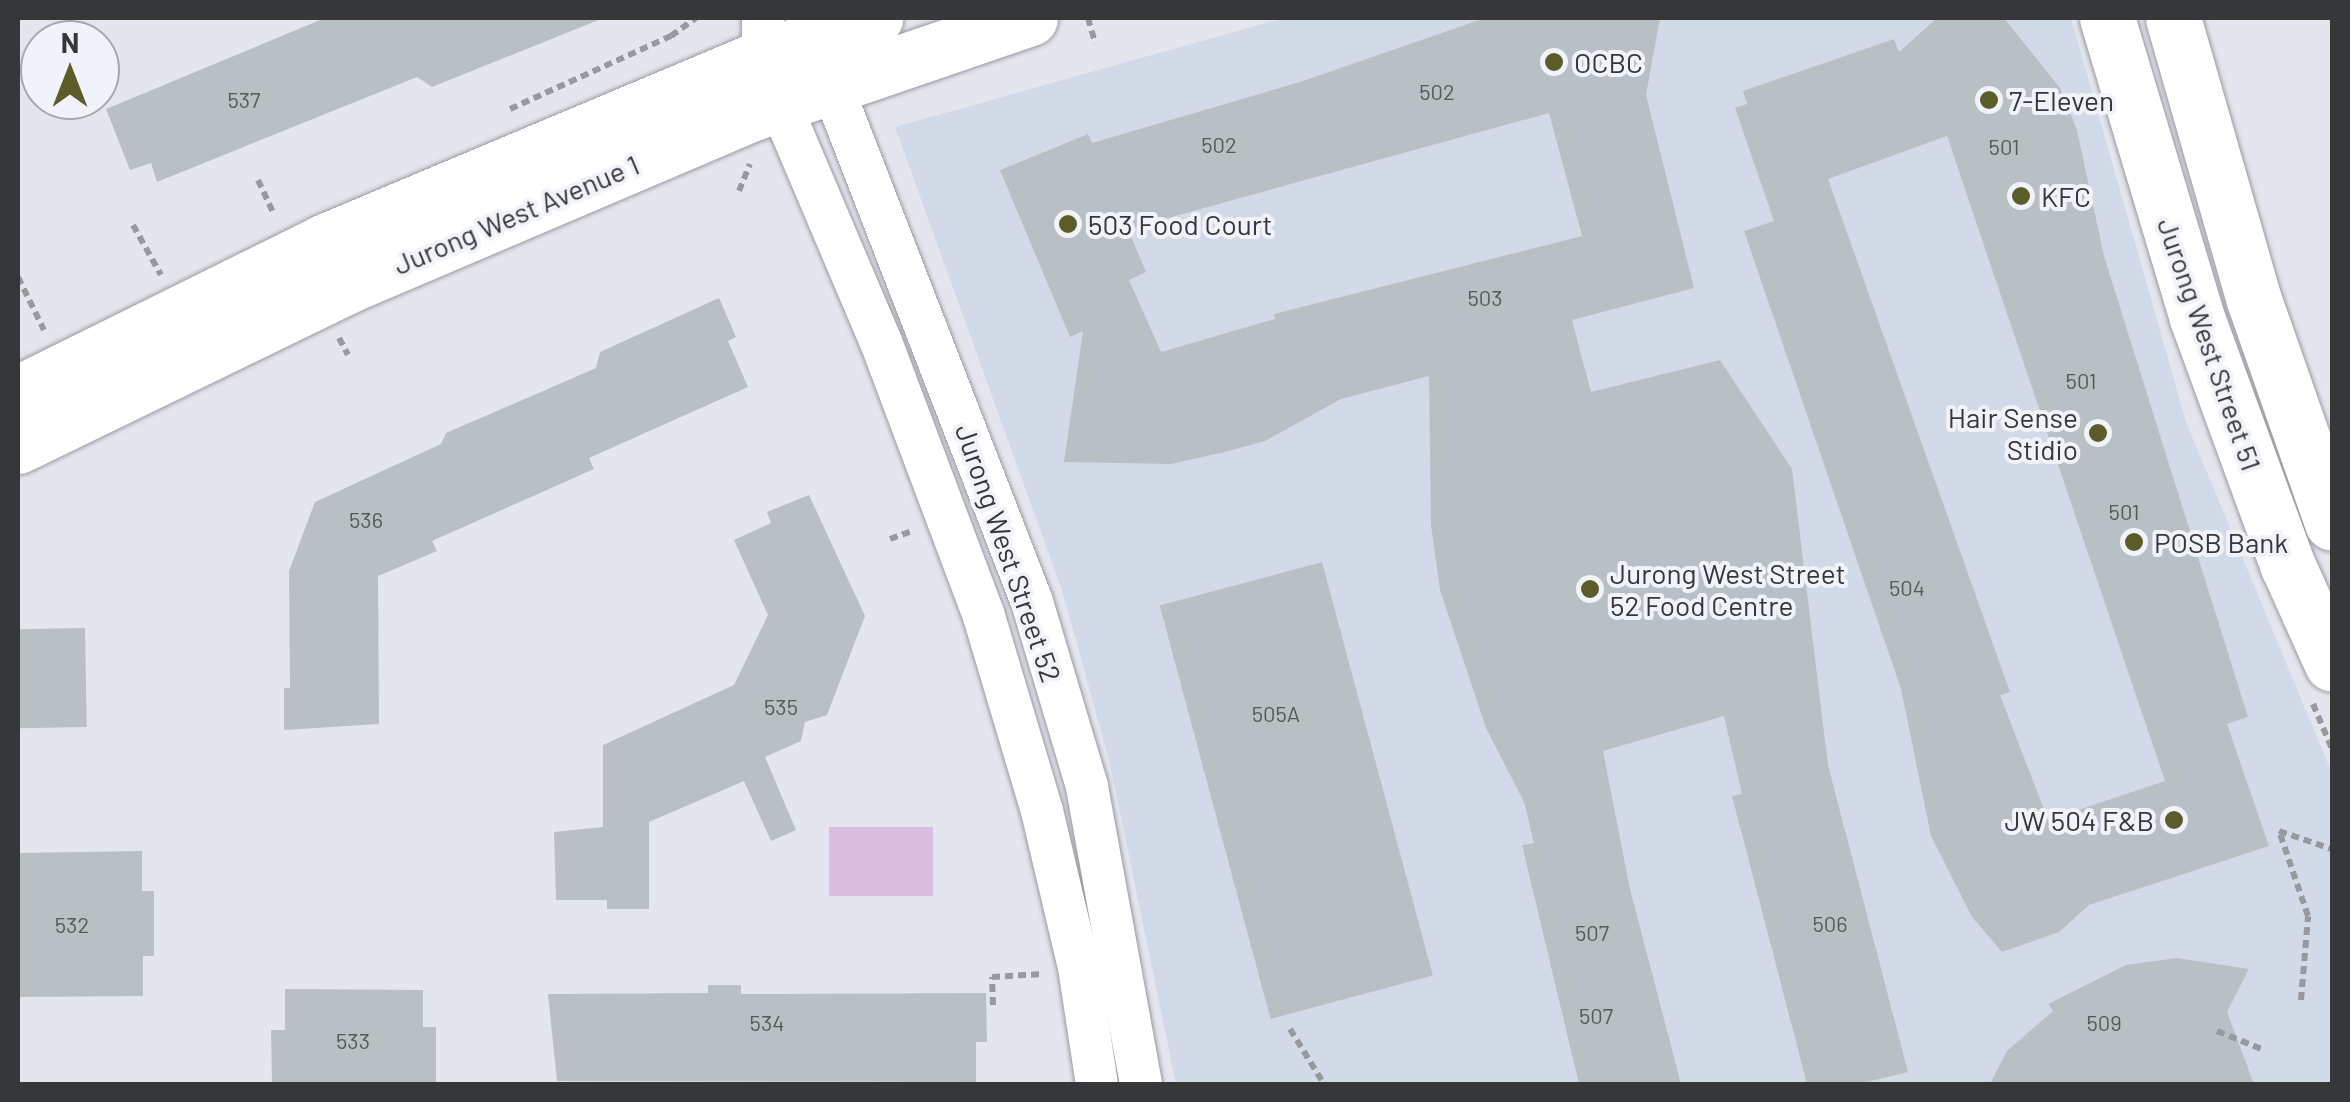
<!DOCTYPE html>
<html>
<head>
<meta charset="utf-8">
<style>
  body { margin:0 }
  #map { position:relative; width:2350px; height:1102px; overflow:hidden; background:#e3e6ed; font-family:Barlow,sans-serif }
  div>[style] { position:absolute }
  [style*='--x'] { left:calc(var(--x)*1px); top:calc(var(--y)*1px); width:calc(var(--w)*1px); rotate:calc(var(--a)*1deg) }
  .built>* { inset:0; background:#d3dae7 }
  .green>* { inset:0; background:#d9bedf; transform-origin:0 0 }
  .building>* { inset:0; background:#b9c0c4; transform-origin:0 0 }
  .path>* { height:6px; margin-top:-3px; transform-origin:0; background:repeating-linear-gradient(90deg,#96999d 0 8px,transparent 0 13px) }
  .roads { filter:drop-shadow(0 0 2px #979ba1) drop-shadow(0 0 2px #979ba1) }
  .street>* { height:42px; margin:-21px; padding:0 21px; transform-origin:21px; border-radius:21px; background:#fff }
  .secondary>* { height:55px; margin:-27.5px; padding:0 27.5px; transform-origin:27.5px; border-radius:27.5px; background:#fff }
  .dots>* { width:28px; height:28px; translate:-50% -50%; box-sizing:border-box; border:5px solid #f0f4fa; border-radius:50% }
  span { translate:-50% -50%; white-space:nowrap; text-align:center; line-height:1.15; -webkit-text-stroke:8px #f0f4fa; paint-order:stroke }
  .number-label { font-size:22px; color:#56595c }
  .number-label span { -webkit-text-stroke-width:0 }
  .poi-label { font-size:28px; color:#353739 }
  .left { translate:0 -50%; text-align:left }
  .right { translate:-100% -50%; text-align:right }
  .street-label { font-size:28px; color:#353739 }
  .frame { position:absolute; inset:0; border:20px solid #353739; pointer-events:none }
  .north { position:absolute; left:20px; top:20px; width:100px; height:100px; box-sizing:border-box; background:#f0f4fa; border:2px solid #a5a8ad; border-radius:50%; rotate:0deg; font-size:28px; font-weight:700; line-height:40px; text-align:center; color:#353739 }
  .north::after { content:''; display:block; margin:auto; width:35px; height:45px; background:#5b5c29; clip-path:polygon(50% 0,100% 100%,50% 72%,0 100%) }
</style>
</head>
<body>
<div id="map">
  <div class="built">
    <i style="clip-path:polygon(1284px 18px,2071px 18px,2186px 422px,2332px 773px,2332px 1084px,1176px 1084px,1110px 764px,1063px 593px,895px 127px)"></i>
  </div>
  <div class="green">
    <i style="left:829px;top:827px;width:104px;height:69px"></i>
  </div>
  <div class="building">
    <i style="clip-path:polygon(325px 18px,601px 18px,601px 19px,432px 87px,417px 77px,157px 182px,151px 163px,130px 170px,106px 109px)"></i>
    <i style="clip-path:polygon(evenodd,1485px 18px,1660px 18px,1646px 95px,1694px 288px,1572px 320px,1591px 392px,1720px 360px,1792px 469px,1828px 765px,1908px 1072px,1858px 1084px,1807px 1084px,1732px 796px,1742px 794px,1724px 716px,1603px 751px,1630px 889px,1681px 1084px,1579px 1084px,1522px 845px,1534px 843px,1524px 802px,1486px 728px,1440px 590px,1431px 525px,1429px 376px,1341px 399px,1265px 441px,1225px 452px,1171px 464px,1064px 462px,1083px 331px,1070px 337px,1000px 170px,1088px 134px,1092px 143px,1300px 82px,1485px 18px,1549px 113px,1582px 236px,1274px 314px,1275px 319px,1161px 352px,1129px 280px,1146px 272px,1128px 229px,1549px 113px)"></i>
    <i style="clip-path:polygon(evenodd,1937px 18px,2004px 18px,2060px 88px,2077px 130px,2104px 256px,2248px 717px,2227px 724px,2269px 846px,2089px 905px,2059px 932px,2002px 952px,1972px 917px,1931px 836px,1901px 689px,1744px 231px,1774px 221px,1735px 108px,1747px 104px,1743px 91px,1894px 39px,1899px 52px,1937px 18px,1947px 136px,2165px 781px,2048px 820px,2000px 695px,2010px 692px,1828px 179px,1947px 136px)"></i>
    <i style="clip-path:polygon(719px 298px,736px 337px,728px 341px,748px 387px,589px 458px,594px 469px,432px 541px,437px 551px,378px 576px,379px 724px,284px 730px,284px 688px,290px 688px,289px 571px,315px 502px,441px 444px,446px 433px,596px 368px,600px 352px)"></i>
    <i style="clip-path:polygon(809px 495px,865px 616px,827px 715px,805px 722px,801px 741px,765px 757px,796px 830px,771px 841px,744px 781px,649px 822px,649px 909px,607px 909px,607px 900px,556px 900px,554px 832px,603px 827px,603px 745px,734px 685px,768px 615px,734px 540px,771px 523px,767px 512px)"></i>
    <i style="left:1322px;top:562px;width:428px;height:168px;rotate:75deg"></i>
    <i style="left:85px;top:628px;width:99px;height:67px;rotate:89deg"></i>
    <i style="clip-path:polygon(142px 851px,142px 891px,154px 891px,154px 956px,143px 956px,143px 996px,18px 997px,18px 853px)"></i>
    <i style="clip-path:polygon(2177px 958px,2249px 969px,2227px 1012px,2254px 1084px,1990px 1084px,2007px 1051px,2053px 1011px,2048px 1004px,2126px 965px)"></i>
    <i style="clip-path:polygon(708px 985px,741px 985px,741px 994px,986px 993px,987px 1042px,976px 1042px,976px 1082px,557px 1081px,548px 994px,708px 993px)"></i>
    <i style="clip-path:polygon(285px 989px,423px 990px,423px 1027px,436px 1027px,436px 1084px,272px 1084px,271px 1030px,285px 1030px)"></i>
  </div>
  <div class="path">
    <i style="--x:1088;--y:18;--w:26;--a:74"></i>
    <i style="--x:510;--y:109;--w:177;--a:-24.4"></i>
    <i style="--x:671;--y:36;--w:31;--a:-36"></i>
    <i style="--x:258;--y:180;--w:38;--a:65"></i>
    <i style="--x:739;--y:191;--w:29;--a:-68"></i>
    <i style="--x:133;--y:225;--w:57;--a:60.8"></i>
    <i style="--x:18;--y:277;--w:59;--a:63.9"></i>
    <i style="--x:339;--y:338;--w:19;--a:62"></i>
    <i style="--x:890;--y:539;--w:23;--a:-20"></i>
    <i style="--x:2313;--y:704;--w:49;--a:67.1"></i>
    <i style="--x:2301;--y:1000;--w:84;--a:-85.2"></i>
    <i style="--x:2308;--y:916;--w:90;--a:-108.8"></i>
    <i style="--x:2279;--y:831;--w:56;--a:18.8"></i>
    <i style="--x:993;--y:1005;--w:28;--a:-92"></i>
    <i style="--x:992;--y:977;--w:52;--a:-3.3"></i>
    <i style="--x:1290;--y:1029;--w:65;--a:58.3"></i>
    <i style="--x:2217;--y:1031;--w:51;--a:22"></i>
  </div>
  <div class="roads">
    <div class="street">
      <i style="--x:763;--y:18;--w:39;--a:90"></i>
      <i style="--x:763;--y:57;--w:48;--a:70.4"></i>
      <i style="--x:779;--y:102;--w:261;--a:67"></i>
      <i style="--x:881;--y:342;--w:290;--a:69.4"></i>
      <i style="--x:983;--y:613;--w:207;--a:73.4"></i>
      <i style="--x:1042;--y:811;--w:160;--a:76.7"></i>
      <i style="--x:1079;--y:967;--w:118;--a:81.3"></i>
      <i style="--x:821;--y:58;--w:583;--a:68.8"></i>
      <i style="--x:1032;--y:602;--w:193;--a:73.4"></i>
      <i style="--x:1087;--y:787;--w:302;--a:79.7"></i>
    </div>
    <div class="secondary">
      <i style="--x:2107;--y:18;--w:313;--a:73.3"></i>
      <i style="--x:2197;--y:318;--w:264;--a:69.9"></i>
      <i style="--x:2288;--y:566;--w:107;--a:65.8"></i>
      <i style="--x:2173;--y:18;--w:293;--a:74"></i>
      <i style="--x:2254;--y:300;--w:236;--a:70.7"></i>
      <i style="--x:18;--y:393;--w:340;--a:-26.3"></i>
      <i style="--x:323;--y:242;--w:477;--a:-22.8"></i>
      <i style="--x:763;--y:57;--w:119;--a:-19.2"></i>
      <i style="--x:18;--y:446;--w:366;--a:-25.9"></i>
      <i style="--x:347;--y:286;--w:438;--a:-23.1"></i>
      <i style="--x:750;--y:114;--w:296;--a:-18.9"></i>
    </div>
  </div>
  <div class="dots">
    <i style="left:1554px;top:62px;background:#5b5c29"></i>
    <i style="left:1989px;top:100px;background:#5b5c29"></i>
    <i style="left:2021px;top:196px;background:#5b5c29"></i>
    <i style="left:1068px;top:224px;background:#5b5c29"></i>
    <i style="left:2098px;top:433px;background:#5b5c29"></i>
    <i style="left:2134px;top:542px;background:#5b5c29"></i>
    <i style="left:1590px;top:589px;background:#5b5c29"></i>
    <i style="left:2174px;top:820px;background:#5b5c29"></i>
  </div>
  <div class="number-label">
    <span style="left:1437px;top:92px">502</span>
    <span style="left:244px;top:100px">537</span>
    <span style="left:1219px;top:145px">502</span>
    <span style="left:2004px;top:147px">501</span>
    <span style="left:1485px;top:298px">503</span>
    <span style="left:2081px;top:381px">501</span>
    <span style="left:2124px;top:512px">501</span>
    <span style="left:366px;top:520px">536</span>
    <span style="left:1907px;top:588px">504</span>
    <span style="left:781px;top:707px">535</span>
    <span style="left:1276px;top:714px">505A</span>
    <span style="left:1830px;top:924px">506</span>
    <span style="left:72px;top:925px">532</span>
    <span style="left:1592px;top:933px">507</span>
    <span style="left:1596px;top:1016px">507</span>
    <span style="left:767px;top:1023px">534</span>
    <span style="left:2104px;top:1023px">509</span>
    <span style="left:353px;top:1041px">533</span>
  </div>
  <div class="poi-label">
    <span class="left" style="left:1574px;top:62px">OCBC</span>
    <span class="left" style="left:2009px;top:100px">7-Eleven</span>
    <span class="left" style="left:2041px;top:196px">KFC</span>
    <span class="left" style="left:1088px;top:224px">503 Food Court</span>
    <span class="right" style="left:2078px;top:433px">Hair Sense<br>Stidio</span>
    <span class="left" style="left:2154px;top:542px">POSB Bank</span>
    <span class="left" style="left:1610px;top:589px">Jurong West Street<br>52 Food Centre</span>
    <span class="right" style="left:2154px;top:820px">JW 504 F&amp;B</span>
  </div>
  <div class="street-label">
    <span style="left:516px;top:214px;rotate:-23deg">Jurong West Avenue 1</span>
    <span style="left:2210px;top:344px;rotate:71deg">Jurong West Street 51</span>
    <span style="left:1009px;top:553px;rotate:71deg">Jurong West Street 52</span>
  </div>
  <div class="frame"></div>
  <div class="north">N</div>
</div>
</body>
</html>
